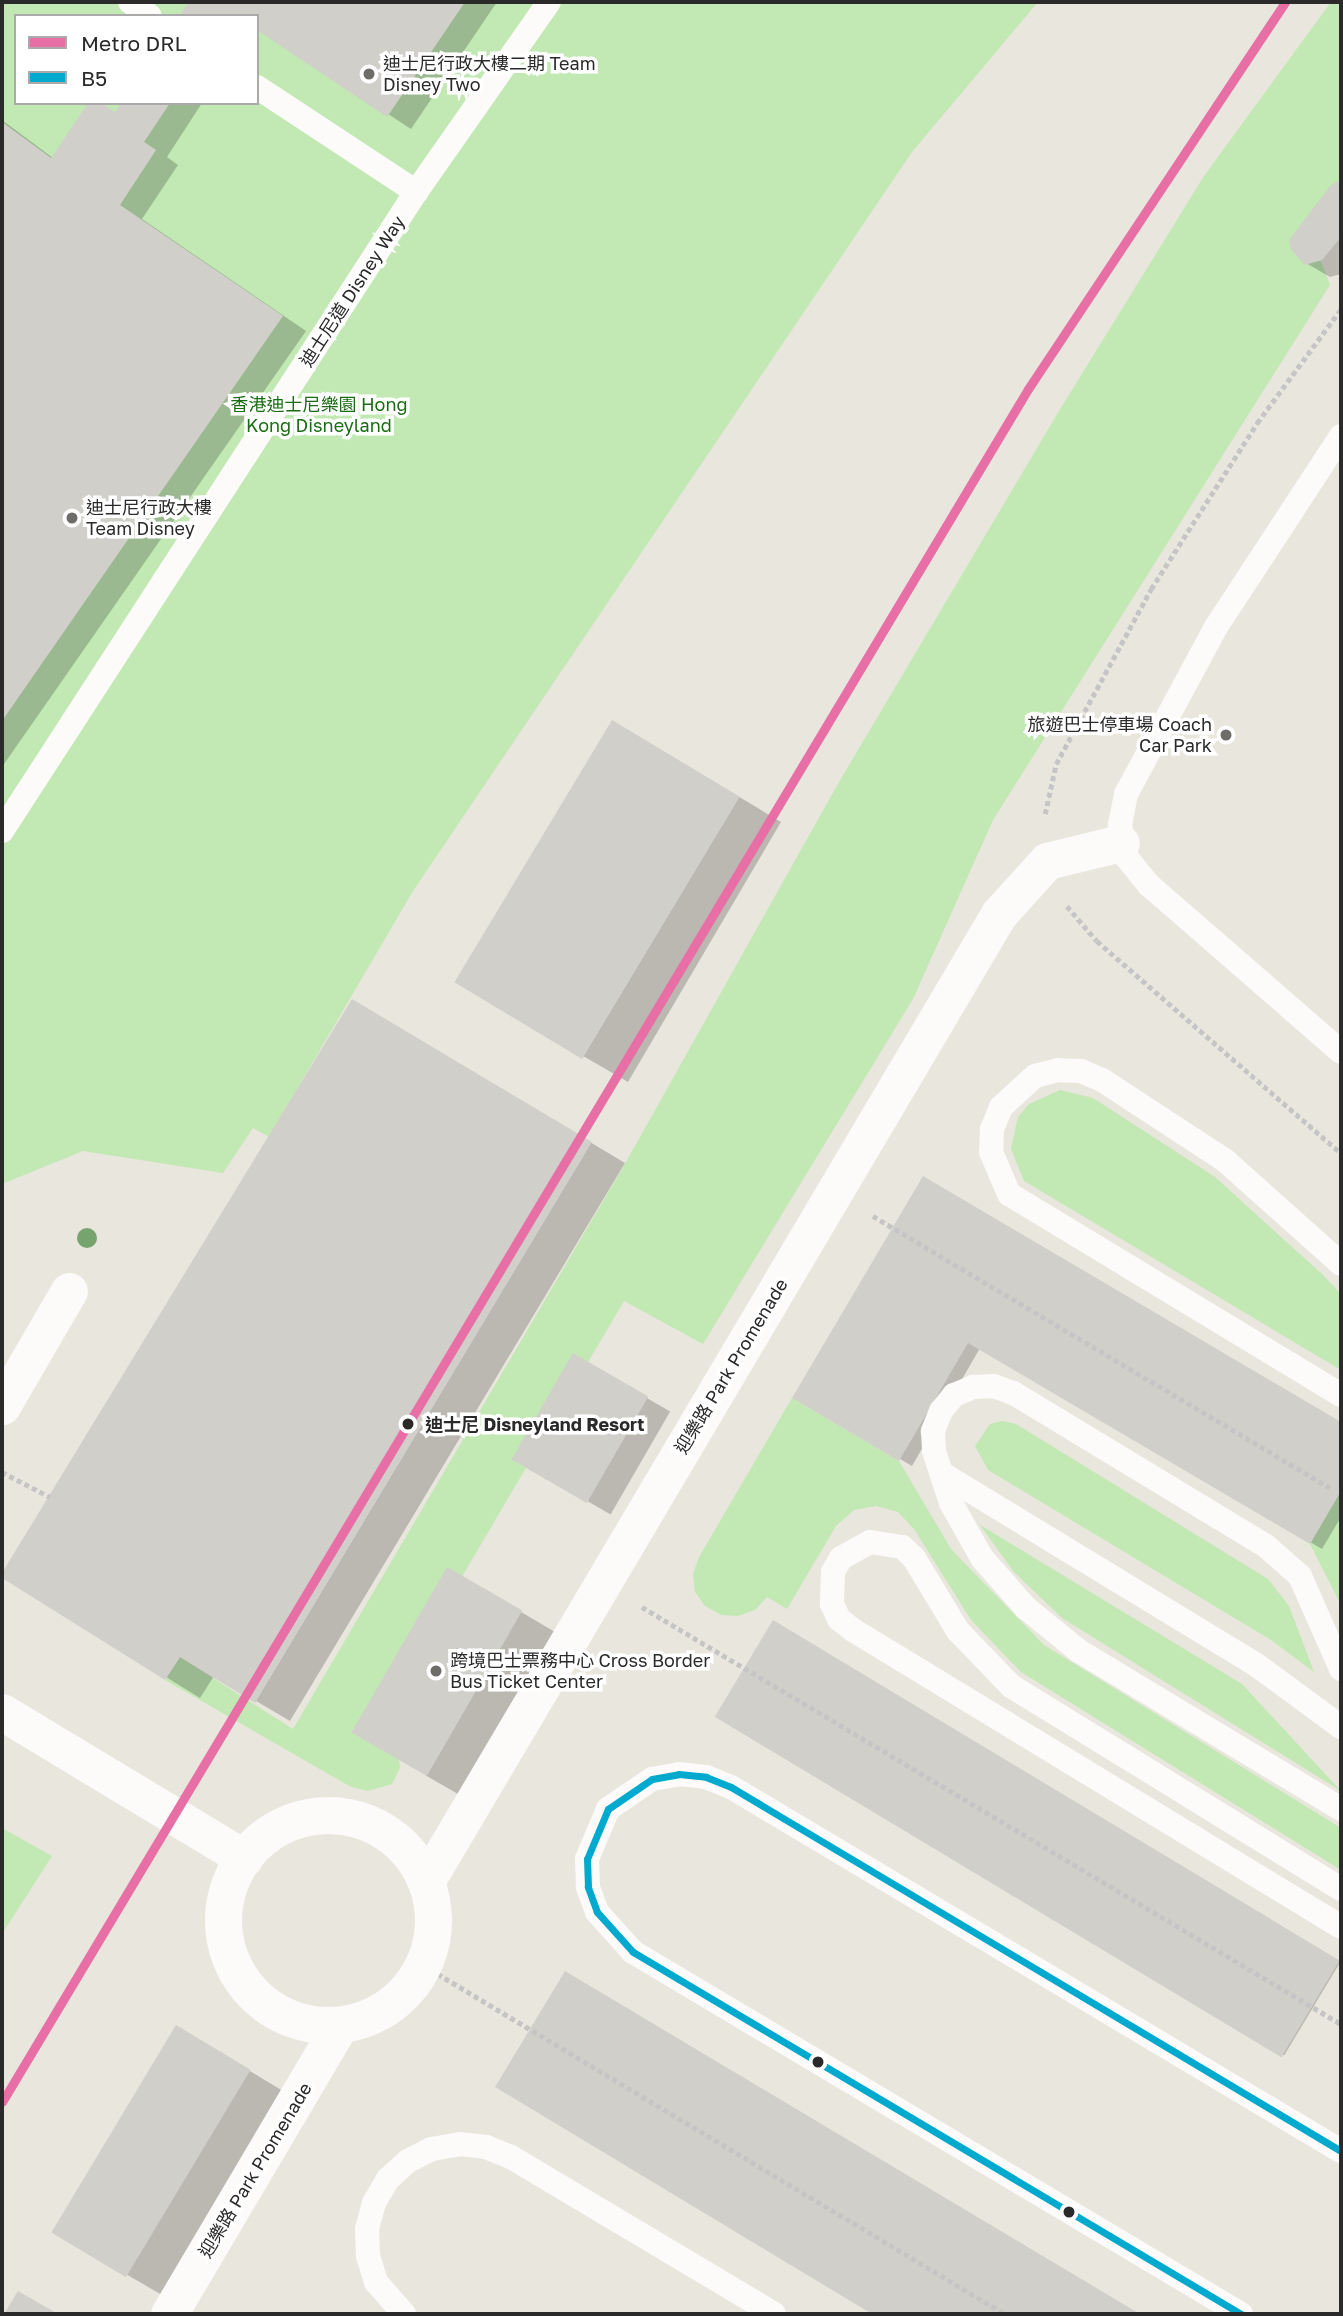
<!DOCTYPE html>
<html>
<head>
<meta charset="utf-8">
<style>
  body { margin:0 }
  #map { position:relative; width:1343px; height:2316px; overflow:hidden; background:#e9e6de; font-family:"Golos Text","Noto Sans TC",sans-serif }
  div>[style] { position:absolute }
  [style*='--x'] { left:calc(var(--x)*1px); top:calc(var(--y)*1px); width:calc(var(--w)*1px); rotate:calc(var(--a)*1deg) }
  .green>* { inset:0; background:#c2e8b4 }
  .shadow>* { inset:0; background:#0003; transform-origin:0 0 }
  .building>* { inset:0; background:#d1cfca; transform-origin:0 0 }
  .path>* { height:4.5px; margin-top:-2.25px; transform-origin:0; background:repeating-linear-gradient(90deg,#c6c5c5 0 5px,transparent 0 8.5px) }
  .service>* { height:24px; margin:-12px; padding:0 12px; transform-origin:12px; border-radius:12px; background:#fcfbfa }
  .pedestrian>* { height:37px; margin:-18.5px; padding:0 18.5px; transform-origin:18.5px; border-radius:18.5px; background:#fcfbfa }
  .pedestrian>.ring { margin:-18.5px; padding:0; box-sizing:content-box; background:none; border:37px solid #fcfbfa; border-radius:50% }
  .bus-1>* { height:7px; margin:-3.5px; padding:0 3.5px; transform-origin:3.5px; border-radius:3.5px; background:#00a9ce }
  .metro-1>* { height:9px; margin:-4.5px; padding:0 4.5px; transform-origin:4.5px; border-radius:4.5px; background:#e76fa6 }
  .trees>* { width:20px; height:20px; margin:-10px; border-radius:50%; background:#77a36e }
  .dots>* { width:19px; height:19px; translate:-50% -50%; box-sizing:border-box; border:4px solid #fff; border-radius:50% }
  span { translate:-50% -50%; white-space:nowrap; text-align:center; line-height:1.15; -webkit-text-stroke:7px #fff; paint-order:stroke }
  .poi-label { font-size:18px; color:#2a2a2a }
  .left { translate:0 -50%; text-align:left }
  .right { translate:-100% -50%; text-align:right }
  .street-label { font-size:18px; color:#2a2a2a }
  .park-label { font-size:18px; color:#1a6d13 }
  .stop-label { font-size:18px; color:#2a2a2a; font-weight:700 }
  .frame { position:absolute; inset:0; border:4px solid #2a2a2a; pointer-events:none }
  .legend { position:absolute; left:14px; top:14px; width:245px; height:91px; box-sizing:border-box; background:#fff; border:2px solid #aaa; margin:0; padding:9px 12px; list-style:none; font-size:21px; color:#2a2a2a }
  .legend li { display:flex; align-items:center; gap:14px; height:35px }
  .legend b { width:35px; border:2px solid #aaa }
</style>
</head>
<body>
<div id="map">
  <div class="green">
    <i style="clip-path:polygon(evenodd,2px 2px,1038px 2px,912px 152px,413px 891px,269px 1137px,253px 1128px,223px 1173px,83px 1151px,2px 1184px,2px 2px,16px 16px,257px 16px,257px 103px,16px 103px,16px 16px)"></i>
    <i style="clip-path:polygon(1331px 2px,1341px 2px,1341px 195px,1328px 205px,1314px 243px,1330px 285px,993px 820px,913px 999px,703px 1344px,624px 1301px,372px 1730px,398px 1753px,400px 1768px,392px 1784px,368px 1791px,351px 1787px,165px 1680px,180px 1657px,293px 1729px,626px 1162px,839px 782px,1059px 411px,1204px 176px)"></i>
    <i style="clip-path:polygon(1060px 1090px,1093px 1098px,1215px 1177px,1323px 1275px,1341px 1294px,1341px 1370px,1024px 1181px,1011px 1149px,1018px 1117px,1029px 1104px)"></i>
    <i style="clip-path:polygon(792px 1398px,899px 1461px,951px 1549px,1044px 1645px,1341px 1828px,1341px 1870px,1021px 1672px,971px 1620px,914px 1529px,898px 1512px,876px 1506px,854px 1510px,836px 1526px,787px 1609px,767px 1597px,755px 1610px,738px 1616px,721px 1615px,705px 1606px,695px 1592px,693px 1574px,699px 1557px)"></i>
    <i style="clip-path:polygon(1002px 1421px,1016px 1424px,1268px 1579px,1289px 1606px,1314px 1672px,1271px 1640px,988px 1470px,975px 1446px,990px 1424px)"></i>
    <i style="clip-path:polygon(1341px 1491px,1341px 1605px,1310px 1544px)"></i>
    <i style="clip-path:polygon(980px 1525px,1242px 1684px,1341px 1791px,1062px 1618px,1014px 1572px)"></i>
    <i style="clip-path:polygon(2px 1828px,52px 1856px,2px 1934px)"></i>
  </div>
  <div class="shadow">
    <i style="clip-path:polygon(191px 2px,497px 2px,411px 129px,257px 28px,257px 16px,181px 16px)"></i>
    <i style="clip-path:polygon(123px 103px,202px 103px,167px 157px,178px 165px,142px 219px,306px 331px,2px 767px,2px 120px,53px 158px,116px 113px)"></i>
    <i style="clip-path:polygon(1340px 181px,1341px 274px,1330px 277px,1306px 263px)"></i>
    <i style="clip-path:polygon(654px 746px,781px 822px,628px 1082px,459px 984px)"></i>
    <i style="clip-path:polygon(386px 1020px,625px 1163px,290px 1721px,214px 1676px,200px 1698px,2px 1576px)"></i>
    <i style="clip-path:polygon(923px 1178px,1341px 1424px,1341px 1517px,1322px 1549px,980px 1348px,912px 1466px,794px 1397px)"></i>
    <i style="left:574px;top:1356px;width:111px;height:119px;rotate:30deg"></i>
    <i style="clip-path:polygon(448px 1569px,555px 1632px,458px 1794px,425px 1775px)"></i>
    <i style="left:774px;top:1623px;width:660px;height:108px;rotate:31deg"></i>
    <i style="clip-path:polygon(565px 1973px,1137px 2314px,875px 2314px,497px 2087px)"></i>
    <i style="clip-path:polygon(210px 2047px,283px 2091px,162px 2295px,55px 2233px)"></i>
  </div>
  <div class="building">
    <i style="clip-path:polygon(189px 2px,465px 2px,387px 117px,257px 30px,257px 16px,179px 16px)"></i>
    <i style="clip-path:polygon(88px 103px,101px 103px,115px 112px,121px 103px,170px 103px,144px 142px,156px 150px,120px 205px,283px 316px,2px 721px,2px 122px,51px 158px)"></i>
    <i style="clip-path:polygon(1341px 179px,1341px 237px,1322px 260px,1305px 265px,1291px 250px,1289px 240px,1331px 185px)"></i>
    <i style="left:612px;top:720px;width:149px;height:306px;rotate:31deg"></i>
    <i style="clip-path:polygon(352px 999px,592px 1142px,255px 1703px,180px 1657px,165px 1680px,2px 1578px,2px 1573px)"></i>
    <i style="clip-path:polygon(923px 1176px,1341px 1422px,1341px 1491px,1310px 1544px,968px 1343px,899px 1461px,792px 1398px)"></i>
    <i style="left:573px;top:1353px;width:87px;height:123px;rotate:30deg"></i>
    <i style="left:447px;top:1567px;width:87px;height:191px;rotate:30deg"></i>
    <i style="left:773px;top:1620px;width:661px;height:113px;rotate:31deg"></i>
    <i style="clip-path:polygon(565px 1971px,1140px 2314px,872px 2314px,495px 2087px)"></i>
    <i style="left:176px;top:2025px;width:87px;height:242px;rotate:31deg"></i>
    <i style="clip-path:polygon(18px 2291px,58px 2314px,4px 2314px)"></i>
  </div>
  <div class="path">
    <i style="--x:1045;--y:814;--w:51;--a:-77.6"></i>
    <i style="--x:1056;--y:764;--w:199;--a:-61.5"></i>
    <i style="--x:1151;--y:589;--w:197;--a:-57.4"></i>
    <i style="--x:1257;--y:423;--w:142;--a:-53.6"></i>
    <i style="--x:1067;--y:906;--w:46;--a:49.4"></i>
    <i style="--x:1097;--y:941;--w:323;--a:41"></i>
    <i style="--x:873;--y:1216;--w:534;--a:30.74"></i>
    <i style="--x:2;--y:1472;--w:54;--a:27.5"></i>
    <i style="--x:642;--y:1607;--w:814;--a:30.82"></i>
    <i style="--x:423;--y:1965;--w:679;--a:30.95"></i>
  </div>
  <div class="service">
    <i style="--x:130;--y:2;--w:24;--a:35"></i>
    <i style="--x:257;--y:87;--w:191;--a:33.4"></i>
    <i style="--x:1341;--y:436;--w:228;--a:123.2"></i>
    <i style="--x:1216;--y:627;--w:190;--a:118.3"></i>
    <i style="--x:1126;--y:794;--w:33;--a:101"></i>
    <i style="--x:1120;--y:826;--w:33;--a:78"></i>
    <i style="--x:1127;--y:858;--w:35;--a:51"></i>
    <i style="--x:1149;--y:885;--w:254;--a:41"></i>
    <i style="--x:2;--y:831;--w:761;--a:-57.06"></i>
    <i style="--x:416;--y:192;--w:232;--a:-55"></i>
    <i style="--x:1341;--y:1264;--w:154;--a:-138.2"></i>
    <i style="--x:1226;--y:1161;--w:148;--a:-146.8"></i>
    <i style="--x:1102;--y:1080;--w:23;--a:-157"></i>
    <i style="--x:1081;--y:1071;--w:23;--a:-178"></i>
    <i style="--x:1058;--y:1070;--w:24;--a:165"></i>
    <i style="--x:1035;--y:1076;--w:46;--a:137.6"></i>
    <i style="--x:1001;--y:1107;--w:24;--a:112"></i>
    <i style="--x:992;--y:1129;--w:23;--a:92"></i>
    <i style="--x:991;--y:1152;--w:46;--a:66.8"></i>
    <i style="--x:1009;--y:1194;--w:388;--a:31.2"></i>
    <i style="--x:941;--y:1473;--w:368;--a:31.3"></i>
    <i style="--x:1255;--y:1664;--w:107;--a:36.2"></i>
    <i style="--x:1341;--y:1669;--w:102;--a:-113.8"></i>
    <i style="--x:1300;--y:1576;--w:45;--a:-138.6"></i>
    <i style="--x:1266;--y:1546;--w:296;--a:-148.8"></i>
    <i style="--x:1013;--y:1393;--w:20;--a:-160"></i>
    <i style="--x:994;--y:1386;--w:21;--a:177"></i>
    <i style="--x:973;--y:1387;--w:21;--a:157"></i>
    <i style="--x:954;--y:1395;--w:21;--a:129"></i>
    <i style="--x:941;--y:1411;--w:22;--a:112"></i>
    <i style="--x:933;--y:1431;--w:20;--a:87"></i>
    <i style="--x:934;--y:1451;--w:55;--a:71.9"></i>
    <i style="--x:951;--y:1503;--w:63;--a:60.6"></i>
    <i style="--x:982;--y:1558;--w:67;--a:48.7"></i>
    <i style="--x:1026;--y:1608;--w:68;--a:39.1"></i>
    <i style="--x:1079;--y:1651;--w:306;--a:31.1"></i>
    <i style="--x:1341;--y:1889;--w:387;--a:-148.4"></i>
    <i style="--x:1011;--y:1686;--w:76;--a:-133.9"></i>
    <i style="--x:958;--y:1631;--w:85;--a:-121.1"></i>
    <i style="--x:914;--y:1558;--w:16;--a:-137"></i>
    <i style="--x:902;--y:1547;--w:32;--a:-171"></i>
    <i style="--x:870;--y:1542;--w:33;--a:151"></i>
    <i style="--x:841;--y:1558;--w:16;--a:120"></i>
    <i style="--x:833;--y:1572;--w:32;--a:92"></i>
    <i style="--x:832;--y:1604;--w:17;--a:65"></i>
    <i style="--x:839;--y:1619;--w:18;--a:38"></i>
    <i style="--x:853;--y:1630;--w:571;--a:31.32"></i>
    <i style="--x:404;--y:2314;--w:43;--a:-131.2"></i>
    <i style="--x:376;--y:2282;--w:27;--a:-107"></i>
    <i style="--x:368;--y:2256;--w:27;--a:-92"></i>
    <i style="--x:367;--y:2229;--w:27;--a:-75"></i>
    <i style="--x:374;--y:2203;--w:28;--a:-60"></i>
    <i style="--x:388;--y:2179;--w:27;--a:-42"></i>
    <i style="--x:408;--y:2161;--w:27;--a:-27"></i>
    <i style="--x:432;--y:2149;--w:27;--a:-10"></i>
    <i style="--x:459;--y:2144;--w:27;--a:6"></i>
    <i style="--x:486;--y:2147;--w:27;--a:22"></i>
    <i style="--x:511;--y:2157;--w:306;--a:30.8"></i>
    <i style="--x:1241;--y:2314;--w:708;--a:-149.23"></i>
    <i style="--x:633;--y:1952;--w:54;--a:-132"></i>
    <i style="--x:597;--y:1912;--w:27;--a:-110"></i>
    <i style="--x:588;--y:1887;--w:28;--a:-92"></i>
    <i style="--x:587;--y:1859;--w:54;--a:-67.2"></i>
    <i style="--x:608;--y:1809;--w:53;--a:-34.3"></i>
    <i style="--x:652;--y:1779;--w:27;--a:-10"></i>
    <i style="--x:679;--y:1774;--w:27;--a:6"></i>
    <i style="--x:706;--y:1777;--w:27;--a:22"></i>
    <i style="--x:731;--y:1787;--w:710;--a:30.83"></i>
  </div>
  <div class="pedestrian">
    <i style="--x:2;--y:1406;--w:133;--a:-59.8"></i>
    <i style="--x:2;--y:1712;--w:283;--a:31.1"></i>
    <i class="ring" style="left:223px;top:1815px;width:173px;height:173px"></i>
    <i style="--x:427;--y:1880;--w:1123;--a:-59.37"></i>
    <i style="--x:999;--y:914;--w:72;--a:-47.8"></i>
    <i style="--x:1047;--y:861;--w:76;--a:-13.7"></i>
    <i style="--x:169;--y:2314;--w:336;--a:-59.4"></i>
  </div>
  <div class="bus-1">
    <i style="--x:1241;--y:2314;--w:708;--a:-149.23"></i>
    <i style="--x:633;--y:1952;--w:54;--a:-132"></i>
    <i style="--x:597;--y:1912;--w:27;--a:-110"></i>
    <i style="--x:588;--y:1887;--w:28;--a:-92"></i>
    <i style="--x:587;--y:1859;--w:54;--a:-67.2"></i>
    <i style="--x:608;--y:1809;--w:53;--a:-34.3"></i>
    <i style="--x:652;--y:1779;--w:27;--a:-10"></i>
    <i style="--x:679;--y:1774;--w:27;--a:6"></i>
    <i style="--x:706;--y:1777;--w:27;--a:22"></i>
    <i style="--x:731;--y:1787;--w:710;--a:30.83"></i>
  </div>
  <div class="metro-1">
    <i style="--x:2;--y:2102;--w:1997;--a:-59.08"></i>
    <i style="--x:1028;--y:389;--w:465;--a:-56.4"></i>
  </div>
  <div class="trees">
    <i style="left:87px;top:1238px"></i>
  </div>
  <div class="dots">
    <i style="left:369px;top:74px;background:#6d6c69"></i>
    <i style="left:72px;top:518px;background:#6d6c69"></i>
    <i style="left:1226px;top:735px;background:#6d6c69"></i>
    <i style="left:408px;top:1424px;background:#2a2a2a"></i>
    <i style="left:436px;top:1671px;background:#6d6c69"></i>
    <i style="left:818px;top:2062px;background:#2a2a2a"></i>
    <i style="left:1069px;top:2212px;background:#2a2a2a"></i>
  </div>
  <div class="poi-label">
    <span class="left" style="left:383px;top:74px">迪士尼行政大樓二期 Team<br>Disney Two</span>
    <span class="left" style="left:86px;top:518px">迪士尼行政大樓<br>Team Disney</span>
    <span class="right" style="left:1212px;top:735px">旅遊巴士停車場 Coach<br>Car Park</span>
    <span class="left" style="left:450px;top:1671px">跨境巴士票務中心 Cross Border<br>Bus Ticket Center</span>
  </div>
  <div class="street-label">
    <span style="left:352px;top:291px;rotate:-57deg">迪士尼道 Disney Way</span>
    <span style="left:731px;top:1366px;rotate:-59deg">迎樂路 Park Promenade</span>
    <span style="left:255px;top:2170px;rotate:-59deg">迎樂路 Park Promenade</span>
  </div>
  <div class="park-label">
    <span style="left:319px;top:415px">香港迪士尼樂園 Hong<br>Kong Disneyland</span>
  </div>
  <div class="stop-label">
    <span class="left" style="left:425px;top:1424px">迪士尼 Disneyland Resort</span>
  </div>
  <div class="frame"></div>
  <ul class="legend">
  <li><b style="height:9px;background:#e76fa6"></b>Metro DRL</li>
  <li><b style="height:9px;background:#00a9ce"></b>B5</li>
  </ul>
</div>
</body>
</html>
